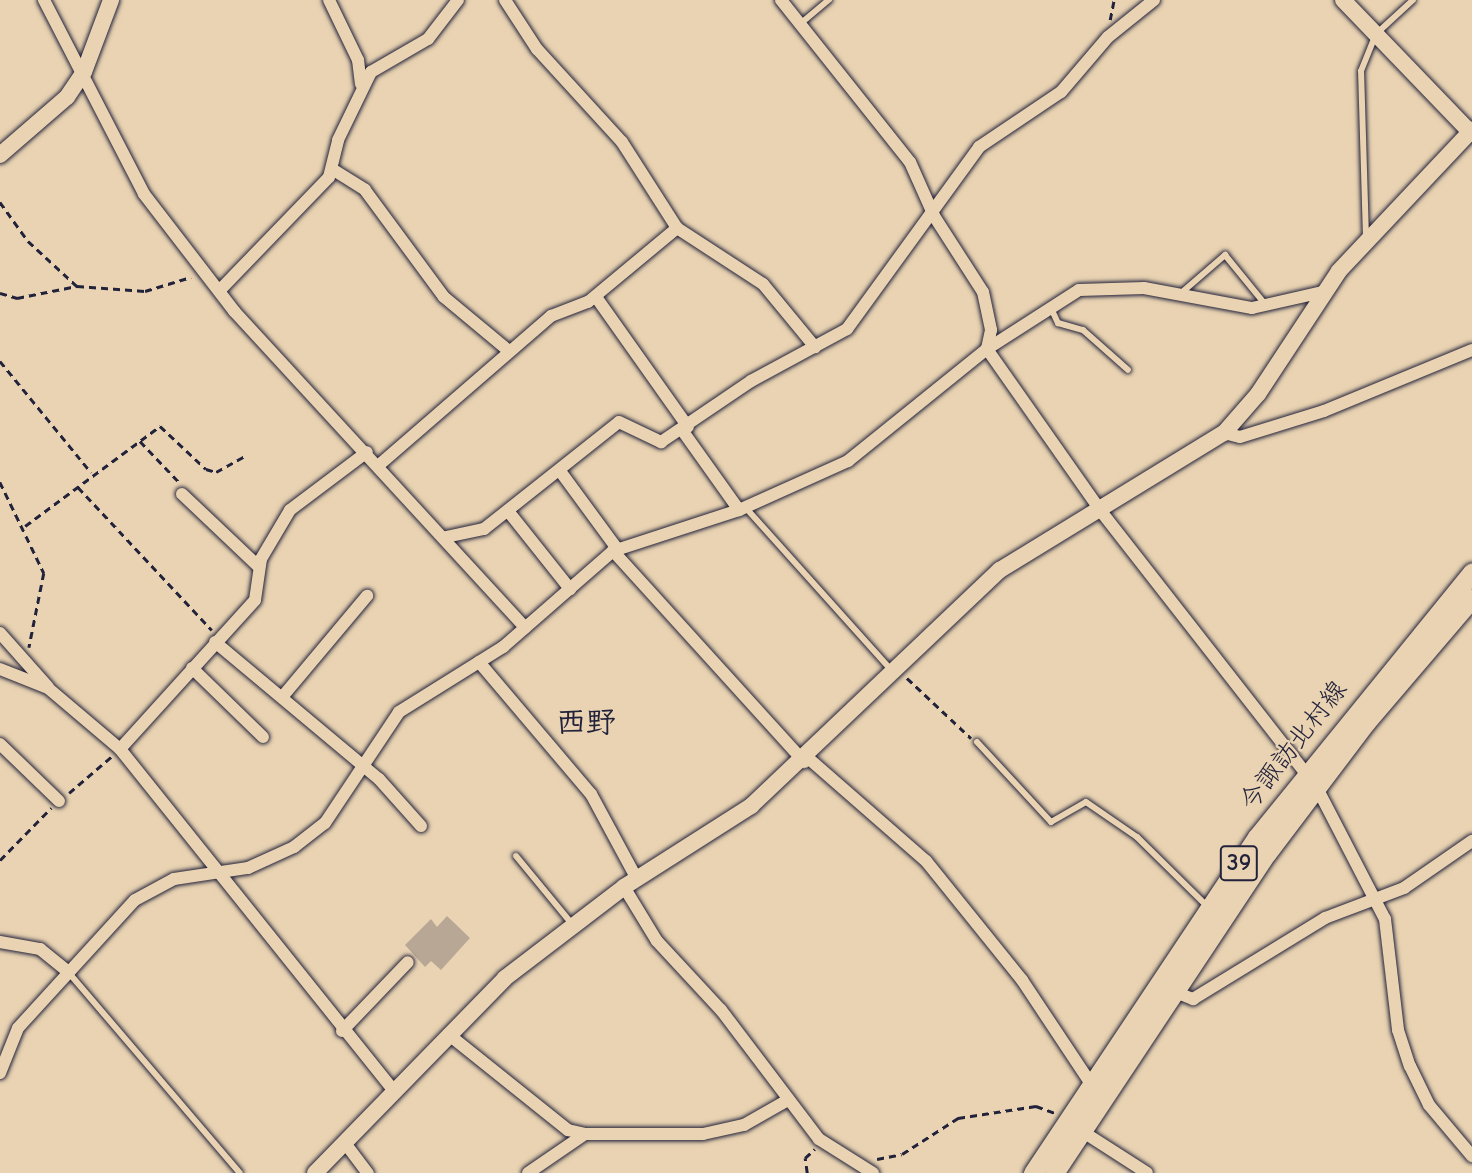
<!DOCTYPE html>
<html>
<head>
<meta charset="utf-8">
<style>
  body { margin:0 }
  #map { position:relative; width:1472px; height:1173px; overflow:hidden; background:#e9d3b2; font-family:"Comic Neue","Klee One",sans-serif }
  div>[style] { position:absolute }
  [style*='--x'] { left:calc(var(--x)*1px); top:calc(var(--y)*1px); width:calc(var(--w)*1px); rotate:calc(var(--a)*1deg) }
  .building>* { inset:0; background:#b7a794 }
  .path>* { height:2.5px; margin-top:-1.25px; transform-origin:0; background:repeating-linear-gradient(90deg,#22223b 0 7px,transparent 0 12px) }
  .roads { filter:drop-shadow(0 0 2px #22223b) drop-shadow(0 0 2px #22223b) }
  .service>* { height:6px; margin:-3px; padding:0 3px; transform-origin:3px; border-radius:3px; background:#e9d3b2 }
  .minor>* { height:12px; margin:-6px; padding:0 6px; transform-origin:6px; border-radius:6px; background:#e9d3b2 }
  .tertiary>* { height:16px; margin:-8px; padding:0 8px; transform-origin:8px; border-radius:8px; background:#e9d3b2 }
  .primary>* { height:19px; margin:-9.5px; padding:0 9.5px; transform-origin:9.5px; border-radius:9.5px; background:#e9d3b2 }
  span { translate:-50% -50%; white-space:nowrap; text-align:center; line-height:1.15; -webkit-text-stroke:5px #e9d3b2; paint-order:stroke }
  .shield-label span { padding:2px 5px; background:#e9d3b2; border:2px solid; border-radius:5px; -webkit-text-stroke-width:0 }
  .shield-label { font-size:24px; color:#22223b; font-weight:700 }
  .street-label { font-size:26px; color:#22223b }
  .quarter-label { font-size:30px; color:#22223b; font-weight:700 }
</style>
</head>
<body>
<div id="map">
  <div class="building">
    <i style="clip-path:polygon(447px 916px,470px 938px,441px 970px,431px 961px,425px 967px,405px 945px,431px 919px,437px 927px)"></i>
  </div>
  <div class="path">
    <i style="--x:1110;--y:20;--w:20;--a:-79"></i>
    <i style="--x:0;--y:202;--w:48;--a:54.3"></i>
    <i style="--x:28;--y:241;--w:67;--a:42.6"></i>
    <i style="--x:0;--y:293;--w:18;--a:16"></i>
    <i style="--x:17;--y:298;--w:61;--a:-11.3"></i>
    <i style="--x:77;--y:286;--w:68;--a:4.2"></i>
    <i style="--x:145;--y:291;--w:48;--a:-16.9"></i>
    <i style="--x:0;--y:361;--w:144;--a:50.7"></i>
    <i style="--x:140;--y:441;--w:57;--a:46.4"></i>
    <i style="--x:0;--y:482;--w:101;--a:64.2"></i>
    <i style="--x:44;--y:573;--w:76;--a:101.3"></i>
    <i style="--x:78;--y:487;--w:196;--a:46.9"></i>
    <i style="--x:25;--y:526;--w:168;--a:-36.5"></i>
    <i style="--x:160;--y:426;--w:63;--a:43.1"></i>
    <i style="--x:206;--y:469;--w:10;--a:17"></i>
    <i style="--x:216;--y:472;--w:35;--a:-29"></i>
    <i style="--x:907;--y:678;--w:88;--a:43.2"></i>
    <i style="--x:69;--y:793;--w:57;--a:-40.7"></i>
    <i style="--x:0;--y:860;--w:73;--a:-45.6"></i>
    <i style="--x:877;--y:1159;--w:25;--a:-11"></i>
    <i style="--x:902;--y:1154;--w:67;--a:-32.7"></i>
    <i style="--x:958;--y:1118;--w:79;--a:-8.7"></i>
    <i style="--x:1036;--y:1106;--w:20;--a:20"></i>
    <i style="--x:807;--y:1173;--w:15;--a:-98"></i>
    <i style="--x:805;--y:1158;--w:13;--a:-42"></i>
  </div>
  <div class="roads">
    <div class="service">
      <i style="--x:800;--y:24;--w:38;--a:-40"></i>
      <i style="--x:1366;--y:238;--w:167;--a:-91.7"></i>
      <i style="--x:1361;--y:71;--w:40;--a:-68"></i>
      <i style="--x:1376;--y:34;--w:50;--a:-42.6"></i>
      <i style="--x:1180;--y:294;--w:60;--a:-40.9"></i>
      <i style="--x:1225;--y:255;--w:63;--a:50.8"></i>
      <i style="--x:1050;--y:306;--w:19;--a:65"></i>
      <i style="--x:1058;--y:323;--w:26;--a:16"></i>
      <i style="--x:1083;--y:330;--w:60;--a:41.6"></i>
      <i style="--x:745;--y:507;--w:222;--a:48.1"></i>
      <i style="--x:977;--y:742;--w:109;--a:47.2"></i>
      <i style="--x:1051;--y:822;--w:40;--a:-29.7"></i>
      <i style="--x:1086;--y:802;--w:62;--a:34.5"></i>
      <i style="--x:1137;--y:837;--w:97;--a:44.6"></i>
      <i style="--x:516;--y:856;--w:88;--a:50.5"></i>
      <i style="--x:69;--y:973;--w:263;--a:49.5"></i>
    </div>
    <div class="minor">
      <i style="--x:44;--y:0;--w:218;--a:62.7"></i>
      <i style="--x:144;--y:194;--w:148;--a:52.4"></i>
      <i style="--x:234;--y:311;--w:430;--a:47.4"></i>
      <i style="--x:329;--y:0;--w:67;--a:64.2"></i>
      <i style="--x:358;--y:60;--w:24;--a:83"></i>
      <i style="--x:505;--y:0;--w:59;--a:56.9"></i>
      <i style="--x:537;--y:49;--w:126;--a:47.6"></i>
      <i style="--x:622;--y:142;--w:102;--a:57.4"></i>
      <i style="--x:677;--y:228;--w:103;--a:33.1"></i>
      <i style="--x:763;--y:284;--w:82;--a:50.5"></i>
      <i style="--x:781;--y:0;--w:207;--a:51.5"></i>
      <i style="--x:910;--y:162;--w:59;--a:66"></i>
      <i style="--x:934;--y:216;--w:90;--a:57.2"></i>
      <i style="--x:983;--y:292;--w:39;--a:78"></i>
      <i style="--x:991;--y:330;--w:19;--a:102"></i>
      <i style="--x:987;--y:349;--w:197;--a:54.9"></i>
      <i style="--x:1100;--y:510;--w:350;--a:52"></i>
      <i style="--x:1316;--y:786;--w:150;--a:62.6"></i>
      <i style="--x:1385;--y:919;--w:112;--a:83.3"></i>
      <i style="--x:1398;--y:1030;--w:38;--a:72"></i>
      <i style="--x:1410;--y:1066;--w:43;--a:64"></i>
      <i style="--x:1429;--y:1105;--w:67;--a:49.9"></i>
      <i style="--x:332;--y:169;--w:39;--a:32"></i>
      <i style="--x:365;--y:190;--w:133;--a:53.6"></i>
      <i style="--x:444;--y:297;--w:85;--a:39.7"></i>
      <i style="--x:219;--y:291;--w:158;--a:-46"></i>
      <i style="--x:329;--y:177;--w:38;--a:-76"></i>
      <i style="--x:338;--y:140;--w:76;--a:-64.1"></i>
      <i style="--x:371;--y:72;--w:66;--a:-30.1"></i>
      <i style="--x:428;--y:39;--w:49;--a:-52.4"></i>
      <i style="--x:596;--y:297;--w:159;--a:54.7"></i>
      <i style="--x:682;--y:430;--w:98;--a:54.5"></i>
      <i style="--x:1224;--y:433;--w:16;--a:14"></i>
      <i style="--x:1240;--y:437;--w:88;--a:-17.2"></i>
      <i style="--x:1324;--y:411;--w:160;--a:-22.4"></i>
      <i style="--x:379;--y:465;--w:228;--a:-40.9"></i>
      <i style="--x:551;--y:316;--w:40;--a:-21"></i>
      <i style="--x:588;--y:302;--w:116;--a:-39.7"></i>
      <i style="--x:560;--y:471;--w:98;--a:53.7"></i>
      <i style="--x:182;--y:494;--w:106;--a:43.5"></i>
      <i style="--x:508;--y:511;--w:100;--a:51.5"></i>
      <i style="--x:446;--y:537;--w:39;--a:-12"></i>
      <i style="--x:484;--y:529;--w:172;--a:-38.4"></i>
      <i style="--x:619;--y:422;--w:47;--a:25.5"></i>
      <i style="--x:661;--y:442;--w:109;--a:-34.1"></i>
      <i style="--x:751;--y:381;--w:109;--a:-28.4"></i>
      <i style="--x:847;--y:329;--w:225;--a:-54"></i>
      <i style="--x:979;--y:147;--w:99;--a:-33.9"></i>
      <i style="--x:1061;--y:92;--w:72;--a:-49.5"></i>
      <i style="--x:1108;--y:37;--w:59;--a:-38.8"></i>
      <i style="--x:613;--y:551;--w:285;--a:47.8"></i>
      <i style="--x:0;--y:633;--w:72;--a:48.4"></i>
      <i style="--x:215;--y:642;--w:214;--a:39.9"></i>
      <i style="--x:379;--y:779;--w:63;--a:48.2"></i>
      <i style="--x:479;--y:662;--w:173;--a:49.7"></i>
      <i style="--x:591;--y:794;--w:97;--a:61.6"></i>
      <i style="--x:192;--y:668;--w:99;--a:44.2"></i>
      <i style="--x:0;--y:669;--w:52;--a:21.6"></i>
      <i style="--x:48;--y:688;--w:94;--a:40.3"></i>
      <i style="--x:120;--y:749;--w:437;--a:51.3"></i>
      <i style="--x:283;--y:696;--w:131;--a:-50"></i>
      <i style="--x:0;--y:744;--w:82;--a:44"></i>
      <i style="--x:120;--y:749;--w:201;--a:-47.8"></i>
      <i style="--x:255;--y:600;--w:41;--a:-81.7"></i>
      <i style="--x:261;--y:559;--w:57;--a:-59.4"></i>
      <i style="--x:290;--y:510;--w:96;--a:-37"></i>
      <i style="--x:808;--y:758;--w:157;--a:41.1"></i>
      <i style="--x:926;--y:861;--w:153;--a:51.1"></i>
      <i style="--x:1022;--y:980;--w:125;--a:56.4"></i>
      <i style="--x:624;--y:887;--w:63;--a:58.6"></i>
      <i style="--x:657;--y:941;--w:94;--a:47.2"></i>
      <i style="--x:721;--y:1010;--w:162;--a:52.8"></i>
      <i style="--x:819;--y:1139;--w:64;--a:32.2"></i>
      <i style="--x:0;--y:942;--w:41;--a:9.9"></i>
      <i style="--x:40;--y:949;--w:35;--a:39"></i>
      <i style="--x:1173;--y:991;--w:22;--a:22"></i>
      <i style="--x:1193;--y:999;--w:155;--a:-31.5"></i>
      <i style="--x:1325;--y:918;--w:85;--a:-20.8"></i>
      <i style="--x:1404;--y:888;--w:83;--a:-34.7"></i>
      <i style="--x:342;--y:1031;--w:95;--a:-46.3"></i>
      <i style="--x:448;--y:1034;--w:154;--a:38.7"></i>
      <i style="--x:568;--y:1130;--w:17;--a:13"></i>
      <i style="--x:585;--y:1134;--w:118;--a:0"></i>
      <i style="--x:703;--y:1134;--w:42;--a:-12.4"></i>
      <i style="--x:744;--y:1125;--w:51;--a:-29.6"></i>
      <i style="--x:0;--y:1073;--w:48;--a:-68.2"></i>
      <i style="--x:18;--y:1028;--w:173;--a:-47.6"></i>
      <i style="--x:135;--y:900;--w:44;--a:-28.3"></i>
      <i style="--x:174;--y:879;--w:75;--a:-8.5"></i>
      <i style="--x:248;--y:868;--w:51;--a:-24.5"></i>
      <i style="--x:294;--y:847;--w:39;--a:-38"></i>
      <i style="--x:325;--y:823;--w:133;--a:-56.3"></i>
      <i style="--x:399;--y:712;--w:123;--a:-32"></i>
      <i style="--x:503;--y:647;--w:146;--a:-41.1"></i>
      <i style="--x:613;--y:551;--w:133;--a:-18"></i>
      <i style="--x:739;--y:510;--w:120;--a:-24.2"></i>
      <i style="--x:848;--y:461;--w:179;--a:-38.9"></i>
      <i style="--x:987;--y:349;--w:109;--a:-32.7"></i>
      <i style="--x:1079;--y:290;--w:65;--a:-1.8"></i>
      <i style="--x:1144;--y:288;--w:110;--a:10.5"></i>
      <i style="--x:1252;--y:308;--w:73;--a:-12.7"></i>
      <i style="--x:1077;--y:1128;--w:83;--a:32.7"></i>
      <i style="--x:345;--y:1143;--w:38;--a:53"></i>
      <i style="--x:528;--y:1173;--w:69;--a:-34.4"></i>
    </div>
    <div class="tertiary">
      <i style="--x:1343;--y:0;--w:186;--a:46.1"></i>
      <i style="--x:0;--y:155;--w:89;--a:-40.9"></i>
      <i style="--x:67;--y:97;--w:30;--a:-56"></i>
      <i style="--x:84;--y:72;--w:77;--a:-69.4"></i>
      <i style="--x:315;--y:1173;--w:272;--a:-45.7"></i>
      <i style="--x:505;--y:978;--w:150;--a:-37.4"></i>
      <i style="--x:624;--y:887;--w:151;--a:-32.5"></i>
      <i style="--x:751;--y:806;--w:343;--a:-43.5"></i>
      <i style="--x:1000;--y:570;--w:263;--a:-31.5"></i>
      <i style="--x:1224;--y:433;--w:52;--a:-48.9"></i>
      <i style="--x:1258;--y:394;--w:147;--a:-56.6"></i>
      <i style="--x:1339;--y:271;--w:194;--a:-46.7"></i>
    </div>
    <div class="primary">
      <i style="--x:1033;--y:1173;--w:404;--a:-56.3"></i>
      <i style="--x:1257;--y:837;--w:341;--a:-50.9"></i>
      <i style="--x:1054;--y:1173;--w:384;--a:-56.4"></i>
      <i style="--x:1267;--y:853;--w:164;--a:-52.9"></i>
      <i style="--x:1366;--y:722;--w:163;--a:-49.5"></i>
    </div>
  </div>
  <div class="shield-label">
    <span style="left:1239px;top:863px">39</span>
  </div>
  <div class="street-label">
    <span style="left:1294px;top:746px;rotate:-52deg">今諏訪北村線</span>
  </div>
  <div class="quarter-label">
    <span style="left:586px;top:723px">西野</span>
  </div>
</div>
</body>
</html>
